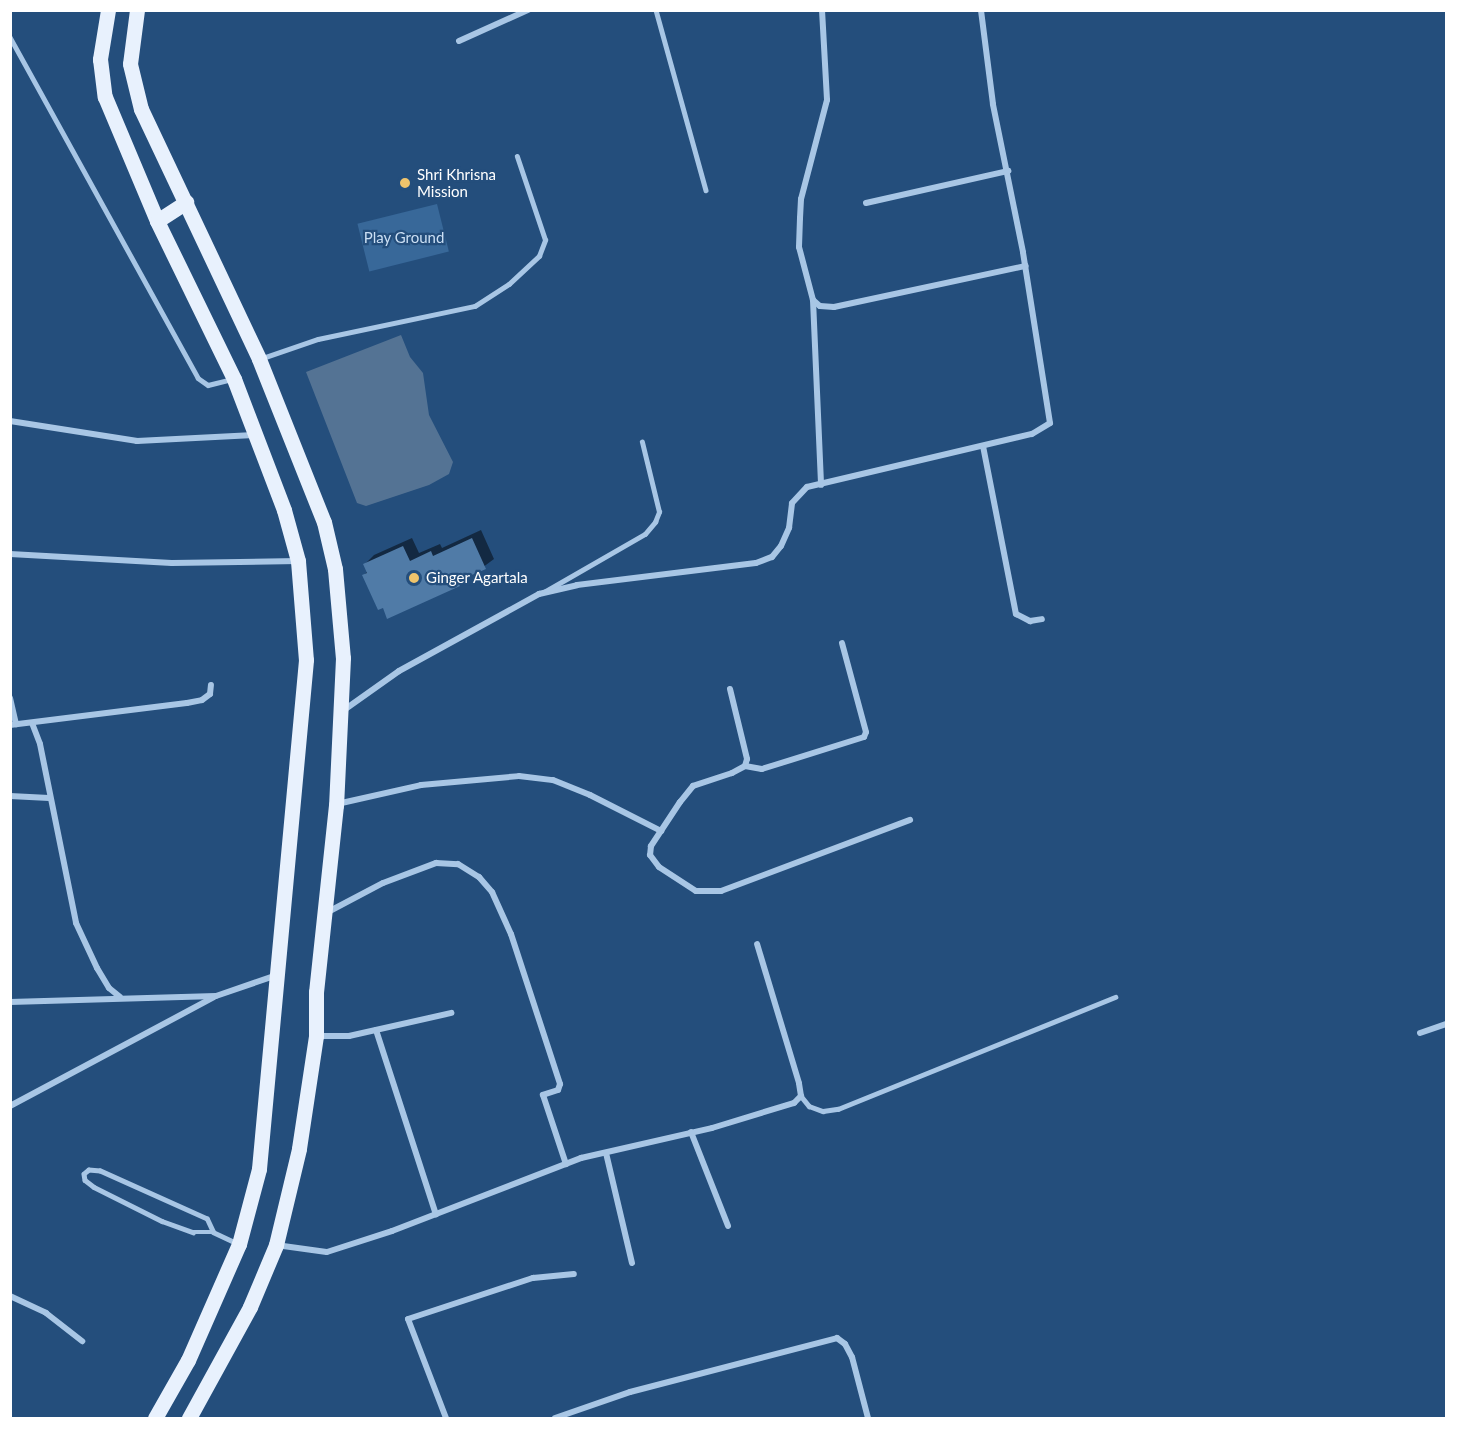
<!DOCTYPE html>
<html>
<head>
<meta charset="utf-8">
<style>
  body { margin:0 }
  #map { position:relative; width:1457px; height:1429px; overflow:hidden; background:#244e7c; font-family:Lato,sans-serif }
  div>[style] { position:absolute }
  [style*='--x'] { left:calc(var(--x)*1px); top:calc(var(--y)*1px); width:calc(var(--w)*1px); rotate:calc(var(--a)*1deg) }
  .green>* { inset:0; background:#386899; transform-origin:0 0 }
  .water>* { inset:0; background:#547394 }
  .shadow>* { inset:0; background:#0007 }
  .building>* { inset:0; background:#507ba7 }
  .lane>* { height:4.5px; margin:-2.25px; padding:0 2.25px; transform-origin:2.25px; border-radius:2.25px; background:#a8c6e5 }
  .street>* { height:6px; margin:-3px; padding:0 3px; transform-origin:3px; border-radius:3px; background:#a8c6e5 }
  .primary>* { height:15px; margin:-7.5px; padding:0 7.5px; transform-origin:7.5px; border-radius:7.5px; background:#e8f1fd }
  .dots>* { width:16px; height:16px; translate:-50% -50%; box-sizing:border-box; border:3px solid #244e7c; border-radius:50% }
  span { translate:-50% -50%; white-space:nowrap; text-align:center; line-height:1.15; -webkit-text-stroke:4.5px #244e7c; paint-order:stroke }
  .poi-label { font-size:15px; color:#fff }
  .left { translate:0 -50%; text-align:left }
  .park-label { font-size:15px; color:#cbdff4 }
  .frame { position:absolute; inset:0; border:12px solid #fff; pointer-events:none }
</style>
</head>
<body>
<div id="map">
  <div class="green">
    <i style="left:437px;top:204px;width:49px;height:82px;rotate:76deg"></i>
  </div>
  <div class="water">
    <i style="clip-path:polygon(401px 335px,410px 357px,423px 373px,429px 415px,453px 462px,449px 474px,429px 485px,366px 506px,357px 503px,306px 372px)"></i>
  </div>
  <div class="shadow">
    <i style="clip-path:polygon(481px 530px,494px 559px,459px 585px,364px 575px,368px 571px,365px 564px,374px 555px,412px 538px,419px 553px,440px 544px,442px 548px)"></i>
  </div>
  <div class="building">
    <i style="clip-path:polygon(472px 538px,486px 569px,458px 581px,460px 586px,387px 619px,383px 608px,378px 610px,362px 575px,367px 573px,363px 564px,403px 546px,410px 561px,431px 551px,433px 556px)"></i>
  </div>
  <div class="lane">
    <i style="--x:656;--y:10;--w:187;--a:74.5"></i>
    <i style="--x:10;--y:37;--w:389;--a:61.1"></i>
    <i style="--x:198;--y:378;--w:12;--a:35"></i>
    <i style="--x:208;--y:385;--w:25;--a:-14"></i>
    <i style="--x:260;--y:359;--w:61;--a:-19"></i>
    <i style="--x:318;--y:339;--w:160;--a:-11.9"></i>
    <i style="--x:475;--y:306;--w:40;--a:-32.9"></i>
    <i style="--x:509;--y:284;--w:41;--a:-43"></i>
    <i style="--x:539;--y:256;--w:17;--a:-69"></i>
    <i style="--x:545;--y:240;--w:88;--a:-108.6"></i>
    <i style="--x:544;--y:592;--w:116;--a:-29.9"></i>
    <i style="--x:645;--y:534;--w:16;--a:-50"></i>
    <i style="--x:655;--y:522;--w:11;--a:-68"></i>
    <i style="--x:659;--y:512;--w:72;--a:-103.7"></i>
    <i style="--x:801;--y:1096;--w:13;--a:51"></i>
    <i style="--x:809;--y:1106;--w:15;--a:20"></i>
    <i style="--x:823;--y:1111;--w:15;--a:-8"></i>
    <i style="--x:838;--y:1109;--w:299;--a:-22"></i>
    <i style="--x:213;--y:1232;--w:14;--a:-115"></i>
    <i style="--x:207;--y:1219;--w:117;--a:-155.8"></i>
    <i style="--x:100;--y:1171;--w:11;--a:-175"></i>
    <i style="--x:89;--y:1170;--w:6;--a:141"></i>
    <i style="--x:84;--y:1174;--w:6;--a:81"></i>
    <i style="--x:85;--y:1180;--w:11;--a:38"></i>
    <i style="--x:94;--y:1187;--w:76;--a:26.6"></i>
    <i style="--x:162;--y:1221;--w:33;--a:20"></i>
    <i style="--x:193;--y:1232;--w:20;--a:0"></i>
    <i style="--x:213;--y:1232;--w:26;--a:25"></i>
  </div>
  <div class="street">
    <i style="--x:822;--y:10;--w:90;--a:86.8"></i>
    <i style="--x:827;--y:100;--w:102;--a:104.7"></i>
    <i style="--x:801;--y:199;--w:19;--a:93"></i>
    <i style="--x:800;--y:218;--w:29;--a:92"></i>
    <i style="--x:799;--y:247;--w:55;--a:75.2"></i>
    <i style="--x:813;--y:300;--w:9;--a:41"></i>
    <i style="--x:820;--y:306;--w:14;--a:4"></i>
    <i style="--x:834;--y:307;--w:196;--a:-12.1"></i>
    <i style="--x:459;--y:41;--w:76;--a:-24.2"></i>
    <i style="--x:866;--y:203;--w:146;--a:-12.7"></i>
    <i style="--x:813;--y:300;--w:185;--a:87.5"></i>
    <i style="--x:10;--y:421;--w:129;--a:8.9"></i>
    <i style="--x:137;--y:441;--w:117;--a:-2.9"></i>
    <i style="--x:983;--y:446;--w:171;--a:78.9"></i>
    <i style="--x:1016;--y:614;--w:16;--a:27"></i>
    <i style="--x:1030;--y:621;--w:12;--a:-9"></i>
    <i style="--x:10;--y:554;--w:162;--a:3.2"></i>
    <i style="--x:172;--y:563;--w:126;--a:-0.9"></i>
    <i style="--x:730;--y:689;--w:72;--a:76.3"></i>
    <i style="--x:747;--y:759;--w:7;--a:106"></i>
    <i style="--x:745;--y:766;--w:15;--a:152"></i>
    <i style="--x:732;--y:773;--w:41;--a:161.6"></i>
    <i style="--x:693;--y:786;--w:21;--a:129"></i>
    <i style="--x:680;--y:802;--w:53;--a:123.4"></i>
    <i style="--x:651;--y:846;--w:9;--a:96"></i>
    <i style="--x:650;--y:855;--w:15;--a:53"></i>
    <i style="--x:659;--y:867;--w:44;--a:33"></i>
    <i style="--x:696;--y:891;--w:25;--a:0"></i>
    <i style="--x:721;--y:891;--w:202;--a:-20.6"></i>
    <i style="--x:10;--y:698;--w:27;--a:77"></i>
    <i style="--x:344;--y:710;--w:67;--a:-35.3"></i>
    <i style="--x:399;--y:671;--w:160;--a:-28.8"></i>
    <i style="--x:539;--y:594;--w:39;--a:-13"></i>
    <i style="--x:577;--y:585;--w:180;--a:-7"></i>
    <i style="--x:756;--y:563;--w:17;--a:-21"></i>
    <i style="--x:772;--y:557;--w:14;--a:-51"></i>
    <i style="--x:781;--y:546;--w:20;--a:-66"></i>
    <i style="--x:789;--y:528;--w:25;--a:-83"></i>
    <i style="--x:792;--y:503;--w:22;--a:-47"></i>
    <i style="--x:807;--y:487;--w:231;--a:-13.3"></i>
    <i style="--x:1032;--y:434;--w:21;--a:-31"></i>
    <i style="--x:1050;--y:423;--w:173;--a:-99"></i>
    <i style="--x:1023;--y:252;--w:151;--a:-101.5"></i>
    <i style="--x:993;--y:104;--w:95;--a:-97.3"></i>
    <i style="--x:32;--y:723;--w:22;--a:69"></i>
    <i style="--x:40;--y:744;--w:183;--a:78.6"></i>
    <i style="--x:76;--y:923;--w:50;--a:65"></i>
    <i style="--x:97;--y:968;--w:23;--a:59"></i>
    <i style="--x:109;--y:988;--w:14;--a:39"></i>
    <i style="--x:10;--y:725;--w:178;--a:-7.1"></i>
    <i style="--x:187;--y:703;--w:15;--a:-11"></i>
    <i style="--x:202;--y:700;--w:10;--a:-37"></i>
    <i style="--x:210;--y:694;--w:9;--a:-84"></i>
    <i style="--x:745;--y:766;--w:17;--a:10"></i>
    <i style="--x:762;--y:769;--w:107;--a:-17.4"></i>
    <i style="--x:864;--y:737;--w:5;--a:-68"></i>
    <i style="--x:866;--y:732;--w:92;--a:-105.1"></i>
    <i style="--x:10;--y:796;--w:39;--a:3"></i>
    <i style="--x:337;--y:804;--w:86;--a:-12.7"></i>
    <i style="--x:421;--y:785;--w:98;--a:-5.2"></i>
    <i style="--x:519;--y:776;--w:34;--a:7"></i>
    <i style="--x:553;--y:780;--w:40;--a:22"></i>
    <i style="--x:590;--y:795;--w:80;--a:26.9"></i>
    <i style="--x:326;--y:913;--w:64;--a:-27.8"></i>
    <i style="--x:383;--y:883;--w:57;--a:-20.7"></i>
    <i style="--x:436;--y:863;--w:22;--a:3"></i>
    <i style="--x:458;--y:864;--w:25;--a:32"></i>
    <i style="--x:479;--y:877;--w:20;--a:49"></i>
    <i style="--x:492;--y:892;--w:46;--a:65.7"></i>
    <i style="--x:511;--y:934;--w:158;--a:71.9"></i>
    <i style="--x:560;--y:1084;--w:6;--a:108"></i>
    <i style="--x:558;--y:1090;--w:16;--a:162"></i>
    <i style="--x:543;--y:1095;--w:73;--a:71.6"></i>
    <i style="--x:10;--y:1002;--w:206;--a:-1.7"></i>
    <i style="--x:216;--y:996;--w:65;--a:-19"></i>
    <i style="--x:376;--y:1030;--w:194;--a:72"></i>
    <i style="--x:1420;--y:1033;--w:28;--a:-19"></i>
    <i style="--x:317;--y:1036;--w:32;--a:0"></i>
    <i style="--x:349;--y:1036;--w:105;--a:-12.7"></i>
    <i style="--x:10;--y:1106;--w:231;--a:-28.1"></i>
    <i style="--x:691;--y:1132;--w:101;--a:68.5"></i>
    <i style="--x:606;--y:1153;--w:113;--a:76.7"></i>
    <i style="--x:276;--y:1245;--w:51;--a:7.8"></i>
    <i style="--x:327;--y:1252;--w:68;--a:-17.9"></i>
    <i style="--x:392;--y:1231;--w:203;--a:-21.1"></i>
    <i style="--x:581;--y:1158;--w:134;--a:-12.9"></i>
    <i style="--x:712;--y:1128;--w:86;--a:-17"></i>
    <i style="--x:794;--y:1103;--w:10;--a:-45"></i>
    <i style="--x:801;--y:1096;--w:13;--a:-99"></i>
    <i style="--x:799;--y:1083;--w:145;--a:-106.8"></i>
    <i style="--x:10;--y:1296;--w:40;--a:25"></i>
    <i style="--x:46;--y:1313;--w:46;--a:37.9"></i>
    <i style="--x:446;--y:1418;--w:106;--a:-111"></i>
    <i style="--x:408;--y:1319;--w:132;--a:-18.2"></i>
    <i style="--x:533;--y:1278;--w:41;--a:-5.6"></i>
    <i style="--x:555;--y:1418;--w:79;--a:-19.1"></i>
    <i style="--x:630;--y:1392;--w:214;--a:-14.6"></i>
    <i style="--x:837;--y:1338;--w:10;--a:37"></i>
    <i style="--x:845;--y:1344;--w:15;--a:62"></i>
    <i style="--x:852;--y:1357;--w:63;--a:75.3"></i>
  </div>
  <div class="primary">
    <i style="--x:108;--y:10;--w:50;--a:99.3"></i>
    <i style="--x:100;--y:59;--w:38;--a:83"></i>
    <i style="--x:105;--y:97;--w:134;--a:67.2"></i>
    <i style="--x:157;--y:221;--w:176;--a:64"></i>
    <i style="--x:234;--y:379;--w:140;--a:69.1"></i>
    <i style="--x:284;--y:510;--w:53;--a:74.6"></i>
    <i style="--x:298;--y:561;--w:99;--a:85.4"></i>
    <i style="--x:306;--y:660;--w:511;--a:95.28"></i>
    <i style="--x:259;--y:1169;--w:78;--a:104.9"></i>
    <i style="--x:239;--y:1244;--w:127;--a:113.7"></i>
    <i style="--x:188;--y:1360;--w:67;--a:119.6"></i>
    <i style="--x:137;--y:10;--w:54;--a:97.4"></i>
    <i style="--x:130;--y:64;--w:46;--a:76.3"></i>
    <i style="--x:141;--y:109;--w:276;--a:64.7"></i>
    <i style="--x:259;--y:359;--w:175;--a:68.3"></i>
    <i style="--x:324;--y:522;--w:48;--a:76.8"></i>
    <i style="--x:335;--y:569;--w:89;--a:84.9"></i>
    <i style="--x:343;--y:658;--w:147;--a:92.7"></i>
    <i style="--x:336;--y:805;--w:188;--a:96.1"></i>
    <i style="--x:316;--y:992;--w:44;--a:90"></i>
    <i style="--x:316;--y:1036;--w:114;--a:98.6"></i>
    <i style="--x:299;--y:1149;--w:99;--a:103.5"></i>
    <i style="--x:276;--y:1245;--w:67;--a:112.8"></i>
    <i style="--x:250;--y:1307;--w:127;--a:118.8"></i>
    <i style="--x:157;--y:221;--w:35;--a:-33"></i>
  </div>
  <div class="dots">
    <i style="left:405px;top:183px;background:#efc46c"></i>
    <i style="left:414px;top:578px;background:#efc46c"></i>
  </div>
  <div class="poi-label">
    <span class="left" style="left:417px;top:183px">Shri Khrisna<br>Mission</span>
    <span class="left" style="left:426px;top:578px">Ginger Agartala</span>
  </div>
  <div class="park-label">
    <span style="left:404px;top:238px">Play Ground</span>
  </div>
  <div class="frame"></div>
</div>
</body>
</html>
